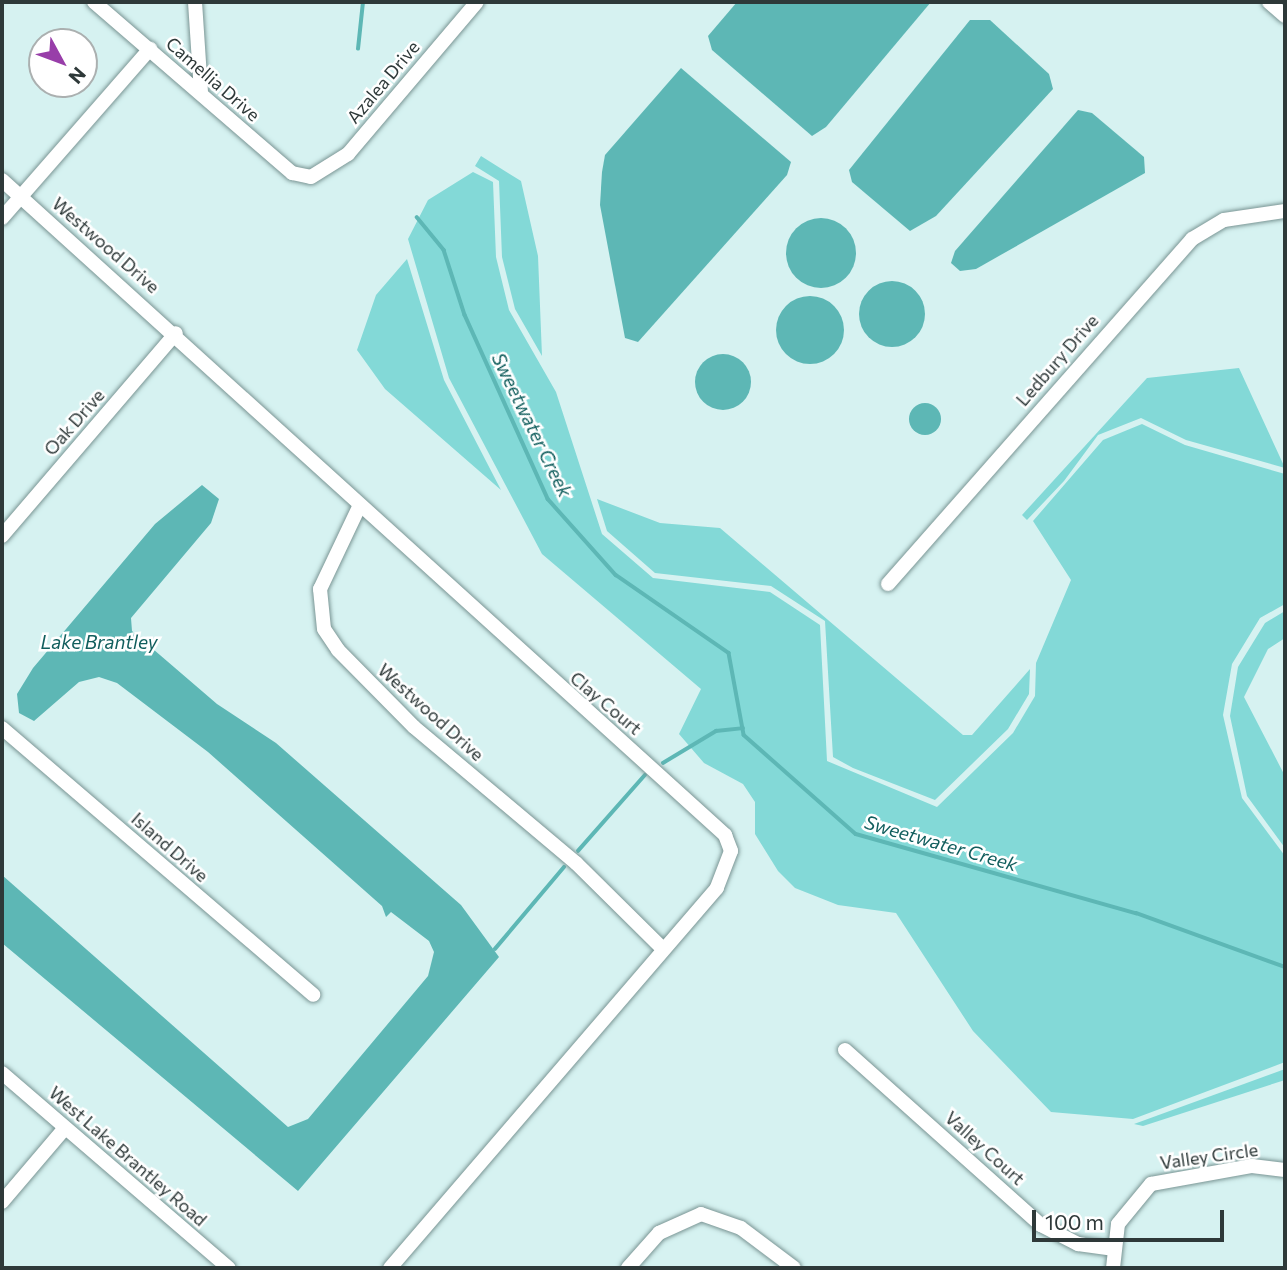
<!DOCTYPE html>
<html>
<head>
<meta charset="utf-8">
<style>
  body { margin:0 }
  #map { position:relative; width:1287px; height:1270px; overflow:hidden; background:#d6f2f1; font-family:Commissioner,sans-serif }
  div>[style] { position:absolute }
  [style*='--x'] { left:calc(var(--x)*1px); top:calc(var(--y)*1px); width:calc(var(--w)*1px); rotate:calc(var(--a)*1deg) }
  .green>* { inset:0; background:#83d9d7 }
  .water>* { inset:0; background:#5db7b5 }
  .round { border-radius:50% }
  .stream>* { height:3.5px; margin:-1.75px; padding:0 1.75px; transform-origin:1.75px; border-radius:1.75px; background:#5db7b5 }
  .roads { filter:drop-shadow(0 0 2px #7a9594) drop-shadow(0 0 2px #7a9594) }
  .street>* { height:14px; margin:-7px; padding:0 7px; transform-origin:7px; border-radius:7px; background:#fff }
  span { translate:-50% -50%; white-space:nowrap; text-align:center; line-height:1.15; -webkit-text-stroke:5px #fff; paint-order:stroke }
  .street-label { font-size:18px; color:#2e3939 }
  .water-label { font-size:19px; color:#115e5d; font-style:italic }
  .frame { position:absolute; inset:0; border:4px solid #2e3939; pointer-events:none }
  .north { position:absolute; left:28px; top:28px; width:70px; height:70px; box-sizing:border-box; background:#fff; border:2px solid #abb0b0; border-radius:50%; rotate:131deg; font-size:19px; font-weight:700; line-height:28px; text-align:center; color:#2e3939 }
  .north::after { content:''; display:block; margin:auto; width:24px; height:32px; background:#983ea9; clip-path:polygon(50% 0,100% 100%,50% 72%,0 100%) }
  .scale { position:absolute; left:1032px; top:1210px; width:192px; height:32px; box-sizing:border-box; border:4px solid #2e3939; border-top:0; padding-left:9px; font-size:21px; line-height:24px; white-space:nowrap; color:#2e3939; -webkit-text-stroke:5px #fff; paint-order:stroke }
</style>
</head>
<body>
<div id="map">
  <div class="green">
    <i style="clip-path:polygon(481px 156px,521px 181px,538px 256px,542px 356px,515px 309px,502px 257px,499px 181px,475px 166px)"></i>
    <i style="clip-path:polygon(473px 172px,493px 182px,496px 257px,509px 310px,556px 392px,602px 534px,653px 578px,770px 592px,820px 625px,827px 761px,937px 807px,1013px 733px,1035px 696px,1036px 663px,1071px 580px,1033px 521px,1103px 440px,1142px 424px,1185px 445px,1285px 474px,1285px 604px,1260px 618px,1232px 664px,1223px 715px,1242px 798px,1285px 856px,1285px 1062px,1133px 1119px,1051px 1112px,973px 1031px,896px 913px,838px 905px,795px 888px,778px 871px,755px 834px,755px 802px,743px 784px,704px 763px,679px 734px,701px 689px,542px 554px,449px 378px,408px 239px,428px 200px)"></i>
    <i style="clip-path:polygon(407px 259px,444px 380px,501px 490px,385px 389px,357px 350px,376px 295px)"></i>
    <i style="clip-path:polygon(1239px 368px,1285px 468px,1186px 440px,1141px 418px,1098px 435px,1064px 481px,1027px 520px,1022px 515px,1147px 378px)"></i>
    <i style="clip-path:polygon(597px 499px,660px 523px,720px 528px,963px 735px,972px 735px,1030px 669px,1029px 694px,1008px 729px,935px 800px,853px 768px,833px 757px,825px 621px,771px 586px,655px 573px,607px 531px)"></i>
    <i style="clip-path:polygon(1285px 611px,1285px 638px,1268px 649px,1244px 697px,1285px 776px,1285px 848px,1247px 796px,1230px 716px,1238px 667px,1265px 623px)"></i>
    <i style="clip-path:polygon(1285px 1069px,1285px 1080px,1143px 1126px,1134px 1124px)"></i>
  </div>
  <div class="water">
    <i style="clip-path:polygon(737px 2px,931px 2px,826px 127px,812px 136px,712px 50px,708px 36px)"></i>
    <i style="clip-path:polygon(970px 20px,990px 20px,1049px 74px,1053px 89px,936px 216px,910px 231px,852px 182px,849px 170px)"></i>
    <i style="clip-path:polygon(681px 68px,791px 162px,787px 175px,638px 342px,625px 338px,600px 205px,602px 172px,605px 155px)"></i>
    <i style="clip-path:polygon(1078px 110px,1092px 113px,1144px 157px,1145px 173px,976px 269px,960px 271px,951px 263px,955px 251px)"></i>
    <i class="round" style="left:786px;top:218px;width:70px;height:70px"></i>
    <i class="round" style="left:859px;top:281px;width:66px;height:66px"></i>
    <i class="round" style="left:776px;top:296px;width:68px;height:68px"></i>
    <i class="round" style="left:695px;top:354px;width:56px;height:56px"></i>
    <i class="round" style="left:909px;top:403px;width:32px;height:32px"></i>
    <i style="clip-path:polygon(202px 485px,219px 499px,211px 523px,131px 618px,132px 631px,217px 704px,276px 743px,461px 905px,499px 957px,298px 1191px,2px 943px,2px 875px,288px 1127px,308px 1119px,428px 976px,434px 952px,429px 941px,391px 912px,386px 917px,382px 906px,208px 752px,117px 683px,99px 677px,79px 682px,34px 721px,19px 713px,17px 694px,33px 668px,155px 524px)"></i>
  </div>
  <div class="stream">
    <i style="--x:358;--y:49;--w:47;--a:-83.9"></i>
    <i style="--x:417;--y:217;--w:43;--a:50.7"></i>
    <i style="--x:444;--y:250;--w:68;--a:72.1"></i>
    <i style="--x:465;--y:315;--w:202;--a:65.7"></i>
    <i style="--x:548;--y:499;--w:102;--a:48.2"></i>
    <i style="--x:616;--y:575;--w:137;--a:34.6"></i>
    <i style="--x:729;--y:653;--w:83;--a:79.6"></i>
    <i style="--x:744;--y:735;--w:149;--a:41.5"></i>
    <i style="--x:856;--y:834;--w:291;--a:15.8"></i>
    <i style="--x:1136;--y:913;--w:158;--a:19.9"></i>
    <i style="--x:663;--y:763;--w:62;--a:-31.1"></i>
    <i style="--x:716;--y:731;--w:27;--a:-6"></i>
    <i style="--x:578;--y:851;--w:101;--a:-48.6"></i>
    <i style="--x:495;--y:949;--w:107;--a:-49.9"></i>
  </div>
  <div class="roads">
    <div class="street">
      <i style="--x:94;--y:2;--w:262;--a:40.8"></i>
      <i style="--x:292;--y:173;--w:19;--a:12"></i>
      <i style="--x:311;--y:177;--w:44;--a:-31.9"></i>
      <i style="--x:348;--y:154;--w:199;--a:-49.7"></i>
      <i style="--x:195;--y:2;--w:91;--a:86.2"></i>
      <i style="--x:1269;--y:2;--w:21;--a:41"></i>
      <i style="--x:2;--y:180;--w:976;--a:42.17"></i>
      <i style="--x:725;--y:835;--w:17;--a:69"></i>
      <i style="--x:731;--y:851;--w:40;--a:111"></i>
      <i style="--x:717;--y:888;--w:501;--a:130.71"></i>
      <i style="--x:2;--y:218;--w:225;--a:-48.8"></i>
      <i style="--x:359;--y:507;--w:91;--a:115.4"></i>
      <i style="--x:320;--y:589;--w:40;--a:84.3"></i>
      <i style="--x:324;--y:629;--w:25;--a:56"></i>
      <i style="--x:338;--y:650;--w:108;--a:45.4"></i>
      <i style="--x:414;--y:727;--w:212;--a:40"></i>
      <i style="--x:576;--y:863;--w:122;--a:44.7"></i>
      <i style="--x:2;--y:536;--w:267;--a:-49.4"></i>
      <i style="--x:888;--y:584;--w:460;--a:-48.6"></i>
      <i style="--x:1192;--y:239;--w:37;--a:-31"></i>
      <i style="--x:1224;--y:220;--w:62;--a:-8.4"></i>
      <i style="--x:2;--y:728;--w:410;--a:40.6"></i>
      <i style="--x:845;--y:1050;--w:263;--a:41.8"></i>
      <i style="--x:1041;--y:1225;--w:42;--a:27.2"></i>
      <i style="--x:1078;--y:1244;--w:35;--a:8"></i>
      <i style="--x:2;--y:1073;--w:299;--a:40.7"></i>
      <i style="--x:2;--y:1202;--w:97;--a:-49.6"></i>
      <i style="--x:628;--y:1268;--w:47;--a:-48.5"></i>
      <i style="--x:659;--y:1233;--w:46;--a:-24.3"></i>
      <i style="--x:701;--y:1214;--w:42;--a:19.3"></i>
      <i style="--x:741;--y:1228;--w:66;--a:37"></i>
      <i style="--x:1113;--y:1268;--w:44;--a:-83.5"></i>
      <i style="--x:1118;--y:1224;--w:52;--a:-50.5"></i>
      <i style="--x:1151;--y:1184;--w:103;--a:-10.1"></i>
      <i style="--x:1252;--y:1166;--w:33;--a:7"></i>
    </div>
  </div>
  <div class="street-label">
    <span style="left:213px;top:79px;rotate:41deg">Camellia Drive</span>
    <span style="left:383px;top:82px;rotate:-50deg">Azalea Drive</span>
    <span style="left:106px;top:245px;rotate:41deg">Westwood Drive</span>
    <span style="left:1057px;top:360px;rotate:-49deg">Ledbury Drive</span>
    <span style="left:74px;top:422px;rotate:-49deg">Oak Drive</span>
    <span style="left:606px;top:703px;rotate:40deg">Clay Court</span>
    <span style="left:431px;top:712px;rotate:42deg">Westwood Drive</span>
    <span style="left:170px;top:847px;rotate:41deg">Island Drive</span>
    <span style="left:985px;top:1148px;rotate:42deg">Valley Court</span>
    <span style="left:128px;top:1156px;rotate:41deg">West Lake Brantley Road</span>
    <span style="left:1209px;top:1156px;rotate:-8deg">Valley Circle</span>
  </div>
  <div class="water-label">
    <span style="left:532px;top:425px;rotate:64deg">Sweetwater Creek</span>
    <span style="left:99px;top:642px">Lake Brantley</span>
    <span style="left:941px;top:843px;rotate:16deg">Sweetwater Creek</span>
  </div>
  <div class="frame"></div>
  <div class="north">N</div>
  <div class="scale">100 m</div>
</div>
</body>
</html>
